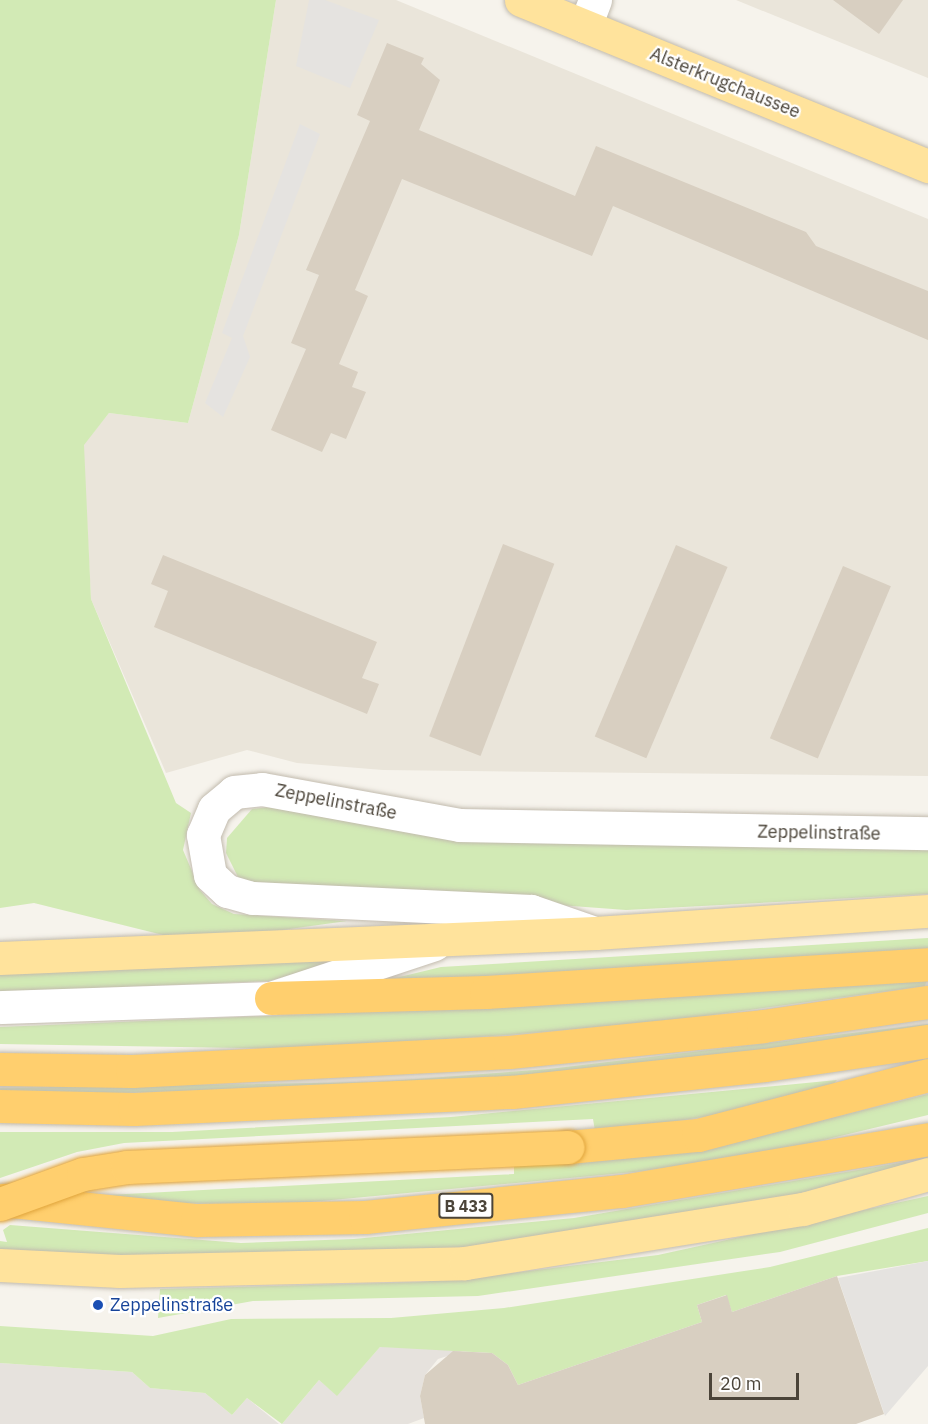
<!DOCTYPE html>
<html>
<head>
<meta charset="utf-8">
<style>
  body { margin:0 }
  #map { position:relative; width:928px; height:1424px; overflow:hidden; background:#f6f3ec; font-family:"IBM Plex Sans",sans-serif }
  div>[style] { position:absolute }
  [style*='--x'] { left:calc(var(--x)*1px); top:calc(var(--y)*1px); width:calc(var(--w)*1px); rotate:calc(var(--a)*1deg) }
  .residential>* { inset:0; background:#eae5da }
  .industrial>* { inset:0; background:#e6e2dd }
  .green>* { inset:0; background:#d2eab5 }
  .parking>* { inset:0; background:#e5e3e0 }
  .building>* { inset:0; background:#d8cfc1; transform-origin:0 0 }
  .roads { filter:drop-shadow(0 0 2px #c2bbae) drop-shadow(0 0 2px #c2bbae) }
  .minor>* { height:33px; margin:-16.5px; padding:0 16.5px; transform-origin:16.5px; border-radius:16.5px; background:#fff }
  .major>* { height:33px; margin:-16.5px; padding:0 16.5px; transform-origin:16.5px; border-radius:16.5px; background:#ffe39c }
  .highway>* { height:33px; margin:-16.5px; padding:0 16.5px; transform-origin:16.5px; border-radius:16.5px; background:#ffcf6e }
  .bridges { filter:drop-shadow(0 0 2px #e0a43c) drop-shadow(0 0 2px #e0a43c) }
  .highway-bridge>* { height:33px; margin:-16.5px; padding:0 16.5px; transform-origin:16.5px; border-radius:16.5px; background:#ffcf6e }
  .dots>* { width:16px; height:16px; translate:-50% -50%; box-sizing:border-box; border:3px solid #fff; border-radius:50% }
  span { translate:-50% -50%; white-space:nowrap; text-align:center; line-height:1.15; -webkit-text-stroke:4.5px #fff; paint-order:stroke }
  .shield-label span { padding:2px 4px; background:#fff; border:2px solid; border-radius:4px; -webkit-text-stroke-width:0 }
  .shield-label { font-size:16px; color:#4b4439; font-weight:700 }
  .street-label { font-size:18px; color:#4b4439 }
  .transit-label { font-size:18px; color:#164399 }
  .left { translate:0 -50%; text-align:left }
  .scale { position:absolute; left:709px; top:1373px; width:90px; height:27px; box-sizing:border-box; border:3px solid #4b4439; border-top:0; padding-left:8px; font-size:18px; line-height:21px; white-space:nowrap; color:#4b4439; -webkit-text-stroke:4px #fff; paint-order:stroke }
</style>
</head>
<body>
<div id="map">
  <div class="residential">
    <i style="clip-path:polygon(276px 0,396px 0,928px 219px,928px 776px,383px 770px,297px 763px,247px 750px,166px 773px,91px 599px,83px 445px,109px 413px,188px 423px,239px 235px)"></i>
    <i style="clip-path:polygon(736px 0,928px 0,928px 78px)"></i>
  </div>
  <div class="industrial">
    <i style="clip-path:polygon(380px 1347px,472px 1348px,438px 1359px,425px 1375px,420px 1396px,424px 1418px,408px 1424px,282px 1424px,319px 1380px,337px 1395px)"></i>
    <i style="clip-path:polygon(0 1363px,132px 1372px,150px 1388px,205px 1393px,232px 1415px,247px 1398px,279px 1424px,0 1424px)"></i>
  </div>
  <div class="green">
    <i style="clip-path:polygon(0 0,276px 0,239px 235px,188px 423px,109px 413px,84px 445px,91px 599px,176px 803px,191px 813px,183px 850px,200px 890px,212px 904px,234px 914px,347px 921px,261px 933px,167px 936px,34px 903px,0 908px)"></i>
    <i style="clip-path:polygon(280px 806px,928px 848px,928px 894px,626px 910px,240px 881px,226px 853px,227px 838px,252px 809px)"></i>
    <i style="clip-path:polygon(928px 938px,928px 952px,379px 982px,441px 967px)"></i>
    <i style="clip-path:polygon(349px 959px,269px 981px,0 992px,0 973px)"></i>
    <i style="clip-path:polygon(928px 976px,925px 986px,676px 1020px,507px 1035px,296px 1049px,0 1044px,0 1027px,505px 1006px)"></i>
    <i style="clip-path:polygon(928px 1024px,928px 1033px,550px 1079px,0 1097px,0 1088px,376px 1082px,549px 1069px)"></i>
    <i style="clip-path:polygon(837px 1080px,830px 1088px,734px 1112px,653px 1125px,595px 1131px,593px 1119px,124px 1143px,77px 1152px,0 1178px,0 1132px,172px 1132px,451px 1117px)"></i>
    <i style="clip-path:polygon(928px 1094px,928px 1115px,761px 1155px,634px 1172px,278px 1205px,168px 1203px,107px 1195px,514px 1174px,514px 1163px,799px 1126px)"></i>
    <i style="clip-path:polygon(905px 1162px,913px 1163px,787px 1197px,461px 1248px,240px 1259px,0 1252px,0 1241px,7px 1242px,3px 1230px,10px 1225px,241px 1243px,354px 1239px,574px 1218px)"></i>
    <i style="clip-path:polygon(928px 1196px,928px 1213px,780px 1252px,478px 1296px,253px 1301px,158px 1318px,160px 1289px,420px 1282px,512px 1273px,658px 1255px)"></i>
    <i style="clip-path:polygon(928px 1228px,928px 1261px,837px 1276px,732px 1312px,726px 1295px,697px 1305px,702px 1322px,518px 1385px,508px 1365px,492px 1353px,380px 1347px,337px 1396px,319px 1380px,282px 1424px,247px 1398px,232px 1415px,205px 1393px,150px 1388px,132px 1372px,0 1363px,0 1326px,153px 1336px,231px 1319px,391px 1318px,504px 1308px,770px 1267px)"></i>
  </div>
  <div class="parking">
    <i style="clip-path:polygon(309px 0,325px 0,379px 20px,350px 88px,296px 66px)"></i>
    <i style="clip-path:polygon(300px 124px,320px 134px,243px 336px,250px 357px,223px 417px,205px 403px,232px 338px,222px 333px)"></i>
    <i style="clip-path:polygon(928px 1261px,928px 1366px,885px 1416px,838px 1278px)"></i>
  </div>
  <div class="building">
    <i style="clip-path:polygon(833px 0,903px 0,879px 34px)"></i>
    <i style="clip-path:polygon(387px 43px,424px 58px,421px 64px,440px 80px,419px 130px,575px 196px,596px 146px,806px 232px,816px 246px,928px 291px,928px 340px,613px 206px,592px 256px,402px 179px,355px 290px,368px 296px,339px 364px,358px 372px,352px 387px,366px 392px,346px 439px,331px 433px,322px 452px,271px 430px,306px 349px,291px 343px,319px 275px,306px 270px,370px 121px,357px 115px)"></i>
    <i style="left:503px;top:544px;width:55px;height:206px;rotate:21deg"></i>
    <i style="left:676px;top:545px;width:56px;height:208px;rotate:23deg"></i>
    <i style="clip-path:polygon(163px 555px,377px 642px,362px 678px,379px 684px,367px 714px,154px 627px,168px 591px,151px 584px)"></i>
    <i style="left:843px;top:566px;width:52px;height:187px;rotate:23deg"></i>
    <i style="clip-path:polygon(837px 1276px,884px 1414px,856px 1424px,425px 1424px,420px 1396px,425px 1375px,453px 1351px,492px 1353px,508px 1365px,518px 1385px,702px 1322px,697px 1305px,727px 1295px,732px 1312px)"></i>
  </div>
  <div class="roads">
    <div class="minor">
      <i style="--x:585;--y:26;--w:28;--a:-69"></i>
      <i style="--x:595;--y:933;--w:68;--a:-161"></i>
      <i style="--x:531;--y:911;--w:279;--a:-177.3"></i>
      <i style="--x:252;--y:898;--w:26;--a:-164"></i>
      <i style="--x:227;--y:891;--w:23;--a:-137"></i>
      <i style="--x:210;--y:875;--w:41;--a:-99.9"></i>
      <i style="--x:203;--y:835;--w:28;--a:-67"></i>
      <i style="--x:214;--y:809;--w:26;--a:-40"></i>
      <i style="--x:234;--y:792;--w:28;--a:-6"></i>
      <i style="--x:262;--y:789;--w:201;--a:10.3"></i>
      <i style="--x:460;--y:825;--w:468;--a:1"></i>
      <i style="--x:0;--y:1007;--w:271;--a:-1.9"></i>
      <i style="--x:271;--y:998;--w:172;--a:-18.3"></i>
    </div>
    <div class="major">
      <i style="--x:521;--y:0;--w:440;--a:22.2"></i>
      <i style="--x:0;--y:958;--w:596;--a:-2.41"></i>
      <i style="--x:595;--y:933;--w:334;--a:-3.8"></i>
      <i style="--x:0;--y:1265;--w:120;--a:2.9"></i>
      <i style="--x:120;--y:1271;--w:345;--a:-1.3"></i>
      <i style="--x:465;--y:1263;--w:342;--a:-9.1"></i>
      <i style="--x:803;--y:1209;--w:130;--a:-15.6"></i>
    </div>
    <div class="highway">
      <i style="--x:271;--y:998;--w:215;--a:-1.6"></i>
      <i style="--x:486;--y:992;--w:443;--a:-3.6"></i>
      <i style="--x:0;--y:1069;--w:132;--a:0.9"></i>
      <i style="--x:132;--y:1071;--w:377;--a:-2.9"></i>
      <i style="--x:509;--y:1052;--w:255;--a:-5.8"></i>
      <i style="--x:763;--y:1026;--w:167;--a:-8.3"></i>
      <i style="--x:0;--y:1106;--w:134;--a:1.3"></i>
      <i style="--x:134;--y:1109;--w:378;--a:-2.6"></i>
      <i style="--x:512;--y:1092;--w:254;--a:-6.1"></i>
      <i style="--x:765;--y:1065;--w:165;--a:-8.4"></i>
      <i style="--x:568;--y:1147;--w:131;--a:-5.3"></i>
      <i style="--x:698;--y:1135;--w:238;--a:-14.6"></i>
      <i style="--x:2;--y:1200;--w:196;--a:5.9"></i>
      <i style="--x:197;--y:1220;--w:168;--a:-1"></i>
      <i style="--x:365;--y:1217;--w:258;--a:-5.8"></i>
      <i style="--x:622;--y:1191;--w:310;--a:-9.6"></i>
    </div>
  </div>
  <div class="bridges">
    <div class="highway-bridge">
      <i style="--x:0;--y:1204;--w:88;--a:-19.9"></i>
      <i style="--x:83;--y:1174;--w:45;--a:-9"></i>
      <i style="--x:127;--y:1167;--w:441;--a:-2.6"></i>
    </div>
  </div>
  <div class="dots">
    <i style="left:98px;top:1305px;background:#1a4fb4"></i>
  </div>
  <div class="shield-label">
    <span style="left:466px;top:1206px">B 433</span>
  </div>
  <div class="street-label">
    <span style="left:725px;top:83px;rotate:22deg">Alsterkrugchaussee</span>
    <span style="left:336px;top:802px;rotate:11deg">Zeppelinstraße</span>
    <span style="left:819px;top:833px;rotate:1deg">Zeppelinstraße</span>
  </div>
  <div class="transit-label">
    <span class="left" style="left:110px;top:1305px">Zeppelinstraße</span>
  </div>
  <div class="scale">20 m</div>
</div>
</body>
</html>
